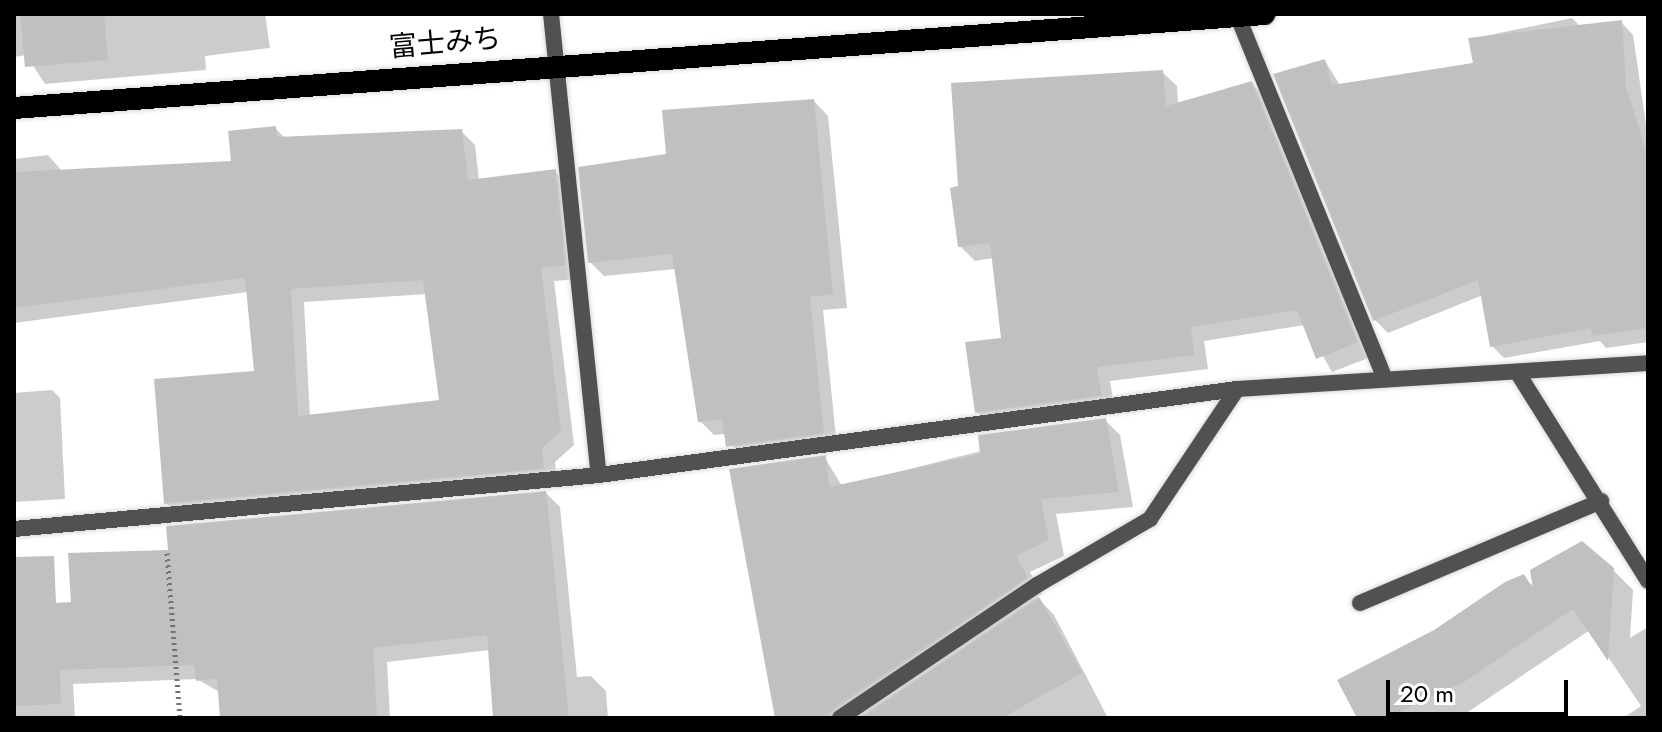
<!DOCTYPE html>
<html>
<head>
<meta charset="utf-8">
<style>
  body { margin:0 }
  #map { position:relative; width:1662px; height:732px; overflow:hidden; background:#fff; font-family:Jost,"Noto Sans JP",sans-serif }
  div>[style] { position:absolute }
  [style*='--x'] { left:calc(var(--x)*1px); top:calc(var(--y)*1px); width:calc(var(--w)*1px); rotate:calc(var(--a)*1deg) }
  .shadow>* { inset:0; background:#0003 }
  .building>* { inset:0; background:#c0c0c0 }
  .path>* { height:5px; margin-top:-2.5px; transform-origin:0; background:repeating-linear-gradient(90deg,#737373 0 2px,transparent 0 6px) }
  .roads { filter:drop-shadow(0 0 2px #dbdbdb) drop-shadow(0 0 2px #dbdbdb) }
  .service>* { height:16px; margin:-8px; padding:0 8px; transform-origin:8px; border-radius:8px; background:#515151 }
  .minor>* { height:16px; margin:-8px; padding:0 8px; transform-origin:8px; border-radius:8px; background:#515151 }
  .trunk>* { height:22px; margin:-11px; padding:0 11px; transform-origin:11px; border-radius:11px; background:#000 }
  span { translate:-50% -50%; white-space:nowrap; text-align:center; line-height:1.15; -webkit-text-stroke:7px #fff; paint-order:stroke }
  .street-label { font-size:28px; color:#000 }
  .frame { position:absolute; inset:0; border:16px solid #000; pointer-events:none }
  .scale { position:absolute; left:1386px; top:680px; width:182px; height:36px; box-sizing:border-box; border:4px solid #000; border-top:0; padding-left:10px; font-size:24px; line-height:28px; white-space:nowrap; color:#000; -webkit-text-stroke:6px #fff; paint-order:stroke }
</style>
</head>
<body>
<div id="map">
  <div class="shadow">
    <i style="clip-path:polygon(14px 14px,265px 14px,270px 48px,205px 56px,206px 70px,45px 84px,26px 55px,14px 57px)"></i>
    <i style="clip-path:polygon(1572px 18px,1579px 25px,1621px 22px,1633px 35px,1648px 138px,1648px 342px,1606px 348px,1600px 341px,1504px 358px,1492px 346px,1483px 295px,1388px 333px,1375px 320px,1325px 61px,1340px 85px,1475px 65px,1470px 39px)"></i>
    <i style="clip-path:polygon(1162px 72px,1177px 86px,1178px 104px,1251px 83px,1266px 98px,1371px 357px,1332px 372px,1305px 325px,1204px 341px,1208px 369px,1110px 381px,1115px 410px,991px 427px,977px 412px,1003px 340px,993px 258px,975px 261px,960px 246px,960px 188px)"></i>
    <i style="clip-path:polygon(814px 101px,828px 116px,847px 308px,823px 310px,837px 447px,742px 460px,726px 434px,714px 435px,700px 421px,676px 269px,604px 276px,590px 262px,668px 156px)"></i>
    <i style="clip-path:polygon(evenodd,275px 128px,285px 138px,461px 131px,475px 145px,479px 180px,555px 172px,569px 185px,579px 279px,554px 281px,574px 445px,555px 462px,557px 482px,180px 517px,166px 503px,256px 373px,248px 292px,14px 323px,14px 159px,48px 155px,62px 171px,233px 163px,275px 128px,427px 294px,441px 401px,310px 417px,304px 302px,427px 294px)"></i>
    <i style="clip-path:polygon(52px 390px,60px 398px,65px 499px,14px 502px,14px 393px)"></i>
    <i style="clip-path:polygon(1105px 420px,1120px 435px,1133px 507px,1056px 514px,1064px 556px,1030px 572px,1042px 594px,1037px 597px,1054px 615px,1108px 718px,783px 718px,825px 458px,842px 486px)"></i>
    <i style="clip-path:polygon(546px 493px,560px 507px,577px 677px,591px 676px,606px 691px,608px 718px,495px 718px,490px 650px,387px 662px,390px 718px,222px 718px,221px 693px,197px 679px,73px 684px,75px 718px,14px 718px,14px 607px,73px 604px,170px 552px)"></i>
    <i style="clip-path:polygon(1613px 570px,1633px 590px,1630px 638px,1648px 627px,1648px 718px,1623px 718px,1641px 706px,1590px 630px,1459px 718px,1359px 718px,1436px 631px,1523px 576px,1535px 588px)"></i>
  </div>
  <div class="building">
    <i style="clip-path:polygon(20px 14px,104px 14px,108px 60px,25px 67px)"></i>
    <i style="clip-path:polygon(1622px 20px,1626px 87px,1648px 157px,1648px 328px,1592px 336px,1591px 328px,1490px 347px,1478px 280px,1373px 321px,1273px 74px,1325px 59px,1332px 85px,1473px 63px,1468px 38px)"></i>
    <i style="clip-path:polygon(1163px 70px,1166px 106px,1252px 81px,1358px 342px,1316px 359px,1297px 310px,1191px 327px,1194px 355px,1097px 367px,1102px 396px,975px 413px,965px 342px,1001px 338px,990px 243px,958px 247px,950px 188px,958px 186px,951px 83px)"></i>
    <i style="clip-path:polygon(814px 99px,833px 294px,810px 297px,824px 434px,726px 447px,722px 419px,698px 422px,672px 254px,588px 263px,578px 167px,666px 154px,662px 110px)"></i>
    <i style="clip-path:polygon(evenodd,276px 126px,277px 137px,462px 129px,468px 180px,556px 169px,566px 265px,541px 268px,561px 431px,542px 448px,544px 469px,164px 504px,154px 379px,254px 371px,245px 278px,14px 308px,14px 172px,231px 161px,228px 131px,276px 126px,423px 280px,439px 400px,298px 416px,291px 289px,423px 280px)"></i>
    <i style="clip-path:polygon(1106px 418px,1119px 492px,1041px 499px,1049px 540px,1016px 556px,1028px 578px,829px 718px,775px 718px,729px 469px,826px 455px,829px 487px,980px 454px,978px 435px)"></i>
    <i style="clip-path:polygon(546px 491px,569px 718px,493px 718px,487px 635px,373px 648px,377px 718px,220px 718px,217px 678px,196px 681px,194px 665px,60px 670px,61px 704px,14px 706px,14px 557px,54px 556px,56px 603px,71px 602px,68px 553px,168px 550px,166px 526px)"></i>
    <i style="clip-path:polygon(1582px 541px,1614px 568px,1608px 661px,1573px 609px,1464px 682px,1386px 718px,1357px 718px,1337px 680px,1434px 630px,1505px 582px,1524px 574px,1533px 589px,1530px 570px)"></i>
    <i style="clip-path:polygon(1039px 597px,1082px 673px,1002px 718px,860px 718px)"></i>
  </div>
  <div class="path">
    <i style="--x:167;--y:553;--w:166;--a:85.5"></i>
  </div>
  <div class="roads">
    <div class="service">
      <i style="--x:1238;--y:17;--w:391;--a:67.9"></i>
      <i style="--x:1519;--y:375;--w:243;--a:57.9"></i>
      <i style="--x:1360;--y:603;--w:262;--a:-22.9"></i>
      <i style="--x:840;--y:718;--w:238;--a:-34"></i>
      <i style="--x:1037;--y:585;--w:131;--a:-30.3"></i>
      <i style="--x:1150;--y:519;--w:156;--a:-56.2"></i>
    </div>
    <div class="minor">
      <i style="--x:551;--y:14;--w:463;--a:84.1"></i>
      <i style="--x:14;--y:529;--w:587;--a:-5.27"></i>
      <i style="--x:599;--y:475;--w:644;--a:-7.68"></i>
      <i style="--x:1237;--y:389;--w:412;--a:-3.6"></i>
    </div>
    <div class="trunk">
      <i style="--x:14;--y:108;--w:1254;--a:-4.3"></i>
    </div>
  </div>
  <div class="street-label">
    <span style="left:445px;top:43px;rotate:-5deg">富士みち</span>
  </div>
  <div class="frame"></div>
  <div class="scale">20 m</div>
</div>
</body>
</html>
